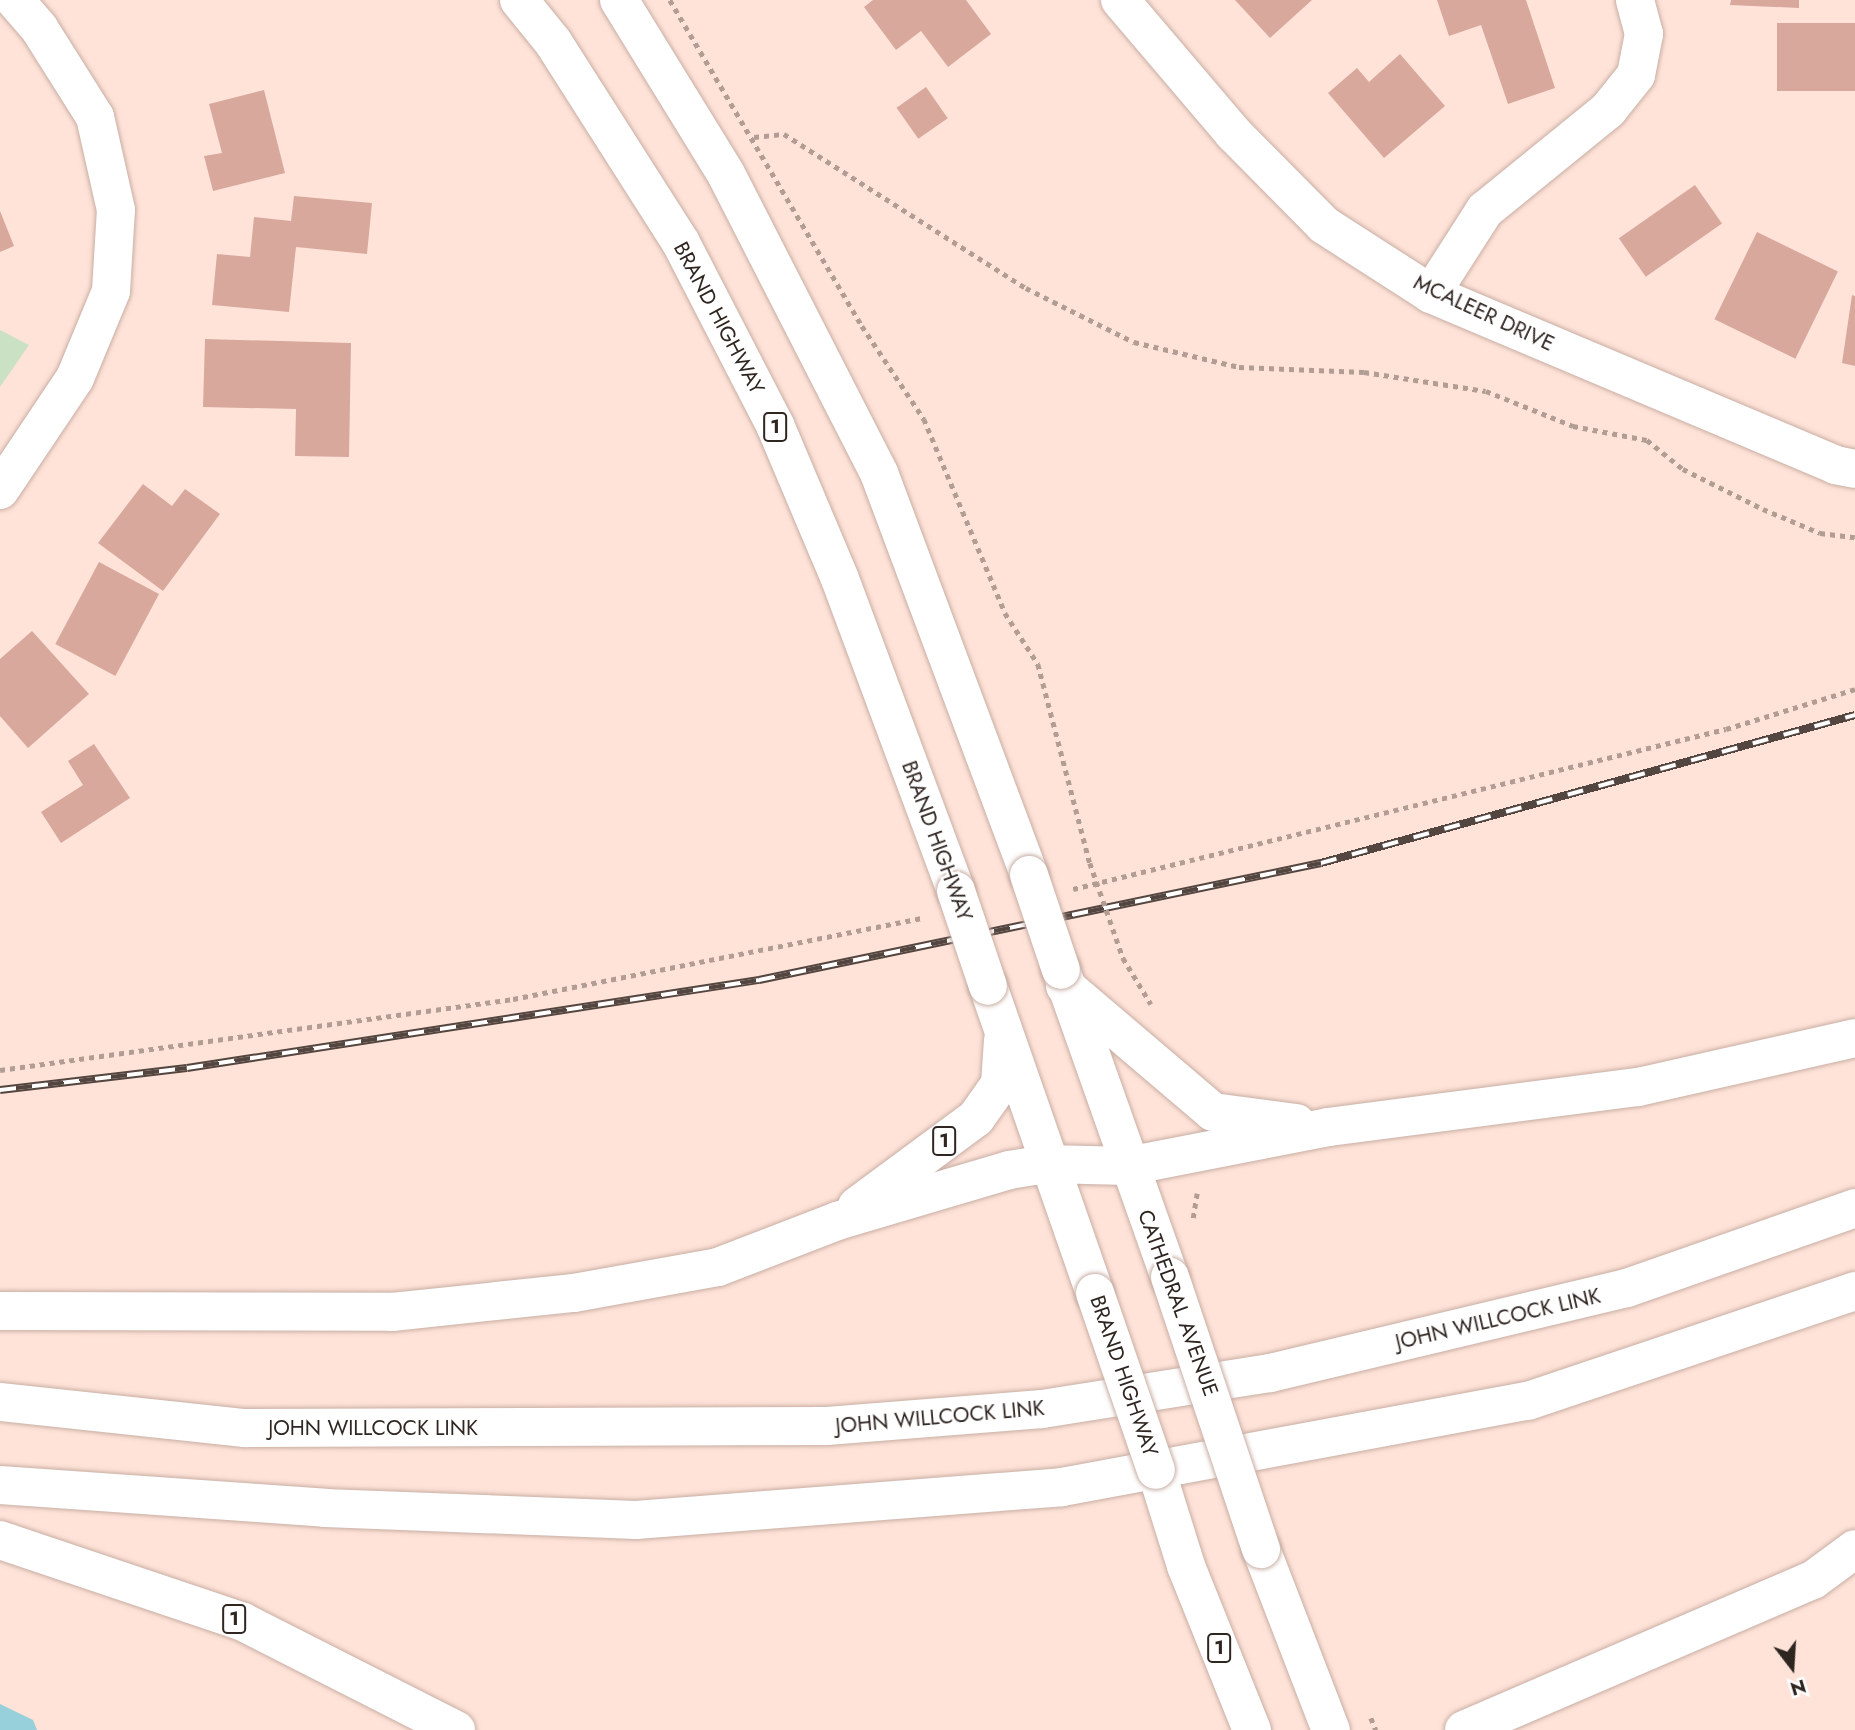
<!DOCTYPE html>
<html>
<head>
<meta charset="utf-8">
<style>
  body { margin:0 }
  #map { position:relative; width:1855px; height:1730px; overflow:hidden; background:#ffe3d8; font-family:Jost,sans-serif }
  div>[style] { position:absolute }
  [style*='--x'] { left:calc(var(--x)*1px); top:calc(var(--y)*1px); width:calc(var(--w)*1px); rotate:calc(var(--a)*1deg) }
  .green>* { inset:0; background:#cae2c3 }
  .water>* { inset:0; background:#97d0da }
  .building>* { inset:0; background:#d8a89d; transform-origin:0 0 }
  .path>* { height:4.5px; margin-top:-2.25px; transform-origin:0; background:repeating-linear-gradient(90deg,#b29d95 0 5px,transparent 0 10px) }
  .roads { filter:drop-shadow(0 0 2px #c8aea4) drop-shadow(0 0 2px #c8aea4) }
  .minor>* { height:38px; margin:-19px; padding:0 19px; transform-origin:19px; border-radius:19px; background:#fff }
  .major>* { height:38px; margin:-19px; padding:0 19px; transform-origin:19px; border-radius:19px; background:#fff }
  .highway>* { height:38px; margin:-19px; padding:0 19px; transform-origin:19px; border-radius:19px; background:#fff }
  .rail>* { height:8px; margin-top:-4px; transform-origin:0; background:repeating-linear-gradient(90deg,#fff 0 16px,#534640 0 32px); box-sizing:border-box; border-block:2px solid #534640 }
  .path-bridge>* { height:4.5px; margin-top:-2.25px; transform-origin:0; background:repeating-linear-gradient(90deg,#b29d95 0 5px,transparent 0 10px) }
  .bridges { filter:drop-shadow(0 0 2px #c8aea4) drop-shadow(0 0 2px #c8aea4) }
  .highway-bridge>* { height:38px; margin:-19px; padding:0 19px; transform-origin:19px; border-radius:19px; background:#fff }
  span { translate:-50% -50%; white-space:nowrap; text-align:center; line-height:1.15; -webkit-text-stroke:5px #fff; paint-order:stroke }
  .shield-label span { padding:2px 5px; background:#fff; border:2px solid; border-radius:5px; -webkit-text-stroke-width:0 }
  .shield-label { font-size:19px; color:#2f2521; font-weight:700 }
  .street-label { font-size:21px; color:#2f2521 }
  .north { position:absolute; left:1757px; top:1632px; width:70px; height:70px; -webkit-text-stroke:5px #fff; paint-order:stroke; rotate:163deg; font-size:19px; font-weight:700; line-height:28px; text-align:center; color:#2f2521 }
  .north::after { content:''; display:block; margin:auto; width:24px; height:32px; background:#2f2521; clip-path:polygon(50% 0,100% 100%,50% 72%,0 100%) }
</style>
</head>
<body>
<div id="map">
  <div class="green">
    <i style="clip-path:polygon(0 330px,29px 345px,0 387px)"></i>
  </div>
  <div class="water">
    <i style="clip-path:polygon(0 1704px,33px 1720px,37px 1730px,0 1730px)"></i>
  </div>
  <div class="building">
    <i style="clip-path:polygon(873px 0,966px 0,991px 34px,948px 67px,921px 31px,896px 50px,864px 7px)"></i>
    <i style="clip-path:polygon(1235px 0,1312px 0,1270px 38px)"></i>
    <i style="clip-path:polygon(1437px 0,1526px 0,1555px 88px,1508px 104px,1481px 25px,1449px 36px)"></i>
    <i style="clip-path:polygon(1731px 0,1799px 0,1799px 8px,1730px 5px)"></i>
    <i style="left:1855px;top:23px;width:68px;height:78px;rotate:90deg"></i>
    <i style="clip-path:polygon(1400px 54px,1445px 106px,1384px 158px,1328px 93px,1357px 68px,1369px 82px)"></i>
    <i style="left:926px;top:87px;width:38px;height:36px;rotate:55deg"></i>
    <i style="clip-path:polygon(264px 90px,285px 173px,213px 191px,204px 156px,222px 153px,209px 104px)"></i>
    <i style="left:1695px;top:185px;width:47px;height:93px;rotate:55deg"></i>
    <i style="clip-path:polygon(294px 196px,372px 203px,367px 254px,296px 247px,289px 312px,212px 305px,217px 254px,250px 257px,254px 217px,291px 221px)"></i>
    <i style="clip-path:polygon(0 211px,14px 246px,0 252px)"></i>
    <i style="left:1757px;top:232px;width:90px;height:97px;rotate:26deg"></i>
    <i style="clip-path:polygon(1852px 295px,1855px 296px,1855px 366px,1842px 363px)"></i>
    <i style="clip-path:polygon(205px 339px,351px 343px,349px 457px,295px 456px,296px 409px,203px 407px)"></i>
    <i style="clip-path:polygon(143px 484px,172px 506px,185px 489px,220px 514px,163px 591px,98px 543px)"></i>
    <i style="left:99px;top:562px;width:68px;height:93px;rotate:28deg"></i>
    <i style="clip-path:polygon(32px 631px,89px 694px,28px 748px,0 716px,0 659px)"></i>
    <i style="clip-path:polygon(94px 744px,130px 798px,61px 843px,41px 812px,83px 785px,68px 761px)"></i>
  </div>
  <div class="path">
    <i style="--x:670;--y:0;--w:378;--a:59.5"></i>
    <i style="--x:862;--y:326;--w:112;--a:56.3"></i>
    <i style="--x:924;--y:419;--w:210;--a:67.3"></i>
    <i style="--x:1005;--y:613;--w:61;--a:57.1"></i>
    <i style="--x:1038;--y:664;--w:206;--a:75.4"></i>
    <i style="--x:754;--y:137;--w:30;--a:-6"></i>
    <i style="--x:784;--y:134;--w:287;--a:32.5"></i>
    <i style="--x:1026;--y:288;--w:121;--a:26.6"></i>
    <i style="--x:1134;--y:342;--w:108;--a:13.4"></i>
    <i style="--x:1239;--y:367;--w:125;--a:2.3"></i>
    <i style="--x:1364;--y:372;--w:123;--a:8.9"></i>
    <i style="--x:1486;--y:391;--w:94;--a:21.9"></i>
    <i style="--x:1573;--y:426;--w:75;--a:10.7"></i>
    <i style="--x:1647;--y:440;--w:46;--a:38.9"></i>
    <i style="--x:1683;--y:469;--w:89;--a:26.6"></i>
    <i style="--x:1763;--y:509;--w:62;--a:22.8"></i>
    <i style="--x:1820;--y:533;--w:35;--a:7"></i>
    <i style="--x:1073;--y:889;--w:672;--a:-13.77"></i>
    <i style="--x:1726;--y:729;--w:135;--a:-17.2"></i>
    <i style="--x:1123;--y:958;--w:54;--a:58.7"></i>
    <i style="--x:0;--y:1070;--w:518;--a:-7.88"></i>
    <i style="--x:513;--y:999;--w:418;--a:-11.2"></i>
    <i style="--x:1193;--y:1218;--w:25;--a:-81"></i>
    <i style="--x:1371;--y:1718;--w:13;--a:67"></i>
  </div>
  <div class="roads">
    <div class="minor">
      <i style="--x:1120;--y:0;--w:175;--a:49.6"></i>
      <i style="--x:1233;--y:133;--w:129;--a:45.3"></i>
      <i style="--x:1324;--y:225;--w:127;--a:32.8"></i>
      <i style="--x:1431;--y:294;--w:439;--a:22.9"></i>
      <i style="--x:1835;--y:465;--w:20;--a:11"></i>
      <i style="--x:1431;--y:294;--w:100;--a:-57.3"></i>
      <i style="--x:1485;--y:210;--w:159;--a:-39.1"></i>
      <i style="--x:1608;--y:110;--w:45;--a:-51.3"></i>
      <i style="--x:1636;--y:75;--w:42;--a:-79"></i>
      <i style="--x:1644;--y:34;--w:35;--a:-105"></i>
      <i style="--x:0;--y:490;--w:135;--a:-56.2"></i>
      <i style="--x:75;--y:378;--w:94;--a:-67.5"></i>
      <i style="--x:111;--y:291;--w:81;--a:-86.5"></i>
      <i style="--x:116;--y:210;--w:95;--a:-102.7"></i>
      <i style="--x:95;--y:117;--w:105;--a:-122.2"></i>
      <i style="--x:39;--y:28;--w:37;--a:-131"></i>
    </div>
    <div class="major">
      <i style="--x:1065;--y:986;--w:194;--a:40.4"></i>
      <i style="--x:1213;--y:1112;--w:84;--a:7.5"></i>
      <i style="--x:1128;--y:1166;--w:205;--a:-11"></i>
      <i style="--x:1329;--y:1127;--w:312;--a:-7.4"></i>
      <i style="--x:1638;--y:1087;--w:222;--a:-12.7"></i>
      <i style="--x:0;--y:1402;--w:246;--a:6.1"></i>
      <i style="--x:245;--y:1428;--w:582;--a:-0.2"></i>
      <i style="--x:827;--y:1426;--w:216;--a:-4.5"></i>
      <i style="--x:1042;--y:1409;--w:231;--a:-9"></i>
      <i style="--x:1270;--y:1373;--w:367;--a:-13.4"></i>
      <i style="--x:1627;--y:1288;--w:242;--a:-19.3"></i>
      <i style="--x:0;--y:1485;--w:326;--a:4"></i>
      <i style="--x:325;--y:1508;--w:311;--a:2.2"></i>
      <i style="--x:636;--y:1520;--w:427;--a:-4.4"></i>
      <i style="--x:1062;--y:1487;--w:474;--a:-10.5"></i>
      <i style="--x:1528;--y:1401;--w:345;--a:-18.6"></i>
      <i style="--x:1464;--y:1730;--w:380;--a:-23.3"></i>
      <i style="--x:1813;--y:1580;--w:52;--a:-36.4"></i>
    </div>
    <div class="highway">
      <i style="--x:519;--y:0;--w:54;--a:51"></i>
      <i style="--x:553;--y:42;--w:238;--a:57.5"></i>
      <i style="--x:681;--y:243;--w:205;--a:62.7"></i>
      <i style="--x:775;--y:425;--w:167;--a:67.1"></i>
      <i style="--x:840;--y:579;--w:333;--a:69.6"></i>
      <i style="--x:619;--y:0;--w:204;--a:58.4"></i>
      <i style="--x:726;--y:174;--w:336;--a:62.9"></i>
      <i style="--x:879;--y:473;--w:429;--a:69.5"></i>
      <i style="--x:1061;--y:970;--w:326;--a:70.5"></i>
      <i style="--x:988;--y:986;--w:325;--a:70.8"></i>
      <i style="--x:857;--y:1206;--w:148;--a:-36.5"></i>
      <i style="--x:976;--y:1118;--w:42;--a:-54.8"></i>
      <i style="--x:1000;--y:1084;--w:44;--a:-86.1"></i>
      <i style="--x:0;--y:1311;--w:392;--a:0.1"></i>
      <i style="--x:392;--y:1312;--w:183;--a:-6"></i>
      <i style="--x:574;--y:1293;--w:146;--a:-10.2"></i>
      <i style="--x:718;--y:1267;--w:128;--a:-21.1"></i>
      <i style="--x:837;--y:1221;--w:179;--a:-16.5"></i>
      <i style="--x:1009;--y:1170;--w:38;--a:-9"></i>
      <i style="--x:1047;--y:1164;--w:81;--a:1.4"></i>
      <i style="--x:1156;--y:1470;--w:101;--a:72.6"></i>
      <i style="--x:1186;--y:1566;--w:177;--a:68.1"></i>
      <i style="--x:0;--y:1540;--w:256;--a:18.6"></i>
      <i style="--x:243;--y:1622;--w:239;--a:26.9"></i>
      <i style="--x:1261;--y:1549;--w:194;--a:68.9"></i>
    </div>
  </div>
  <div class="rail">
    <i style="--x:0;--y:1090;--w:188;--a:-6.7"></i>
    <i style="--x:187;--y:1068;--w:579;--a:-8.75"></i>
    <i style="--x:759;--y:980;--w:574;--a:-11.76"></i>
    <i style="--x:1321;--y:863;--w:554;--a:-15.49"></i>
  </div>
  <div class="path-bridge">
    <i style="--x:1090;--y:863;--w:101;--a:70.8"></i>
  </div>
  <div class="bridges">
    <div class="highway-bridge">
      <i style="--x:1029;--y:875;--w:100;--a:71.4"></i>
      <i style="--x:956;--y:891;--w:100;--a:71.4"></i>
      <i style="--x:1170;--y:1277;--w:287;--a:71.5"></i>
      <i style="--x:1095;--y:1293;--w:187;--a:71"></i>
    </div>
  </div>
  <div class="shield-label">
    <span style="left:775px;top:427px">1</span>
    <span style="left:944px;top:1141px">1</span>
    <span style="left:234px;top:1619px">1</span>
    <span style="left:1219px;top:1648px">1</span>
  </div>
  <div class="street-label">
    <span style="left:1484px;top:313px;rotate:25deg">MCALEER DRIVE</span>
    <span style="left:719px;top:318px;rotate:62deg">BRAND HIGHWAY</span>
    <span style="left:937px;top:841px;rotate:70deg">BRAND HIGHWAY</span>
    <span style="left:1178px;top:1303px;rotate:70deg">CATHEDRAL AVENUE</span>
    <span style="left:1498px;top:1319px;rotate:-13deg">JOHN WILLCOCK LINK</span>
    <span style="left:1124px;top:1376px;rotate:71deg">BRAND HIGHWAY</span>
    <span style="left:940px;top:1417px;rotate:-5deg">JOHN WILLCOCK LINK</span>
    <span style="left:373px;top:1428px">JOHN WILLCOCK LINK</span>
  </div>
  <div class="north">N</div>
</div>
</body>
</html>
